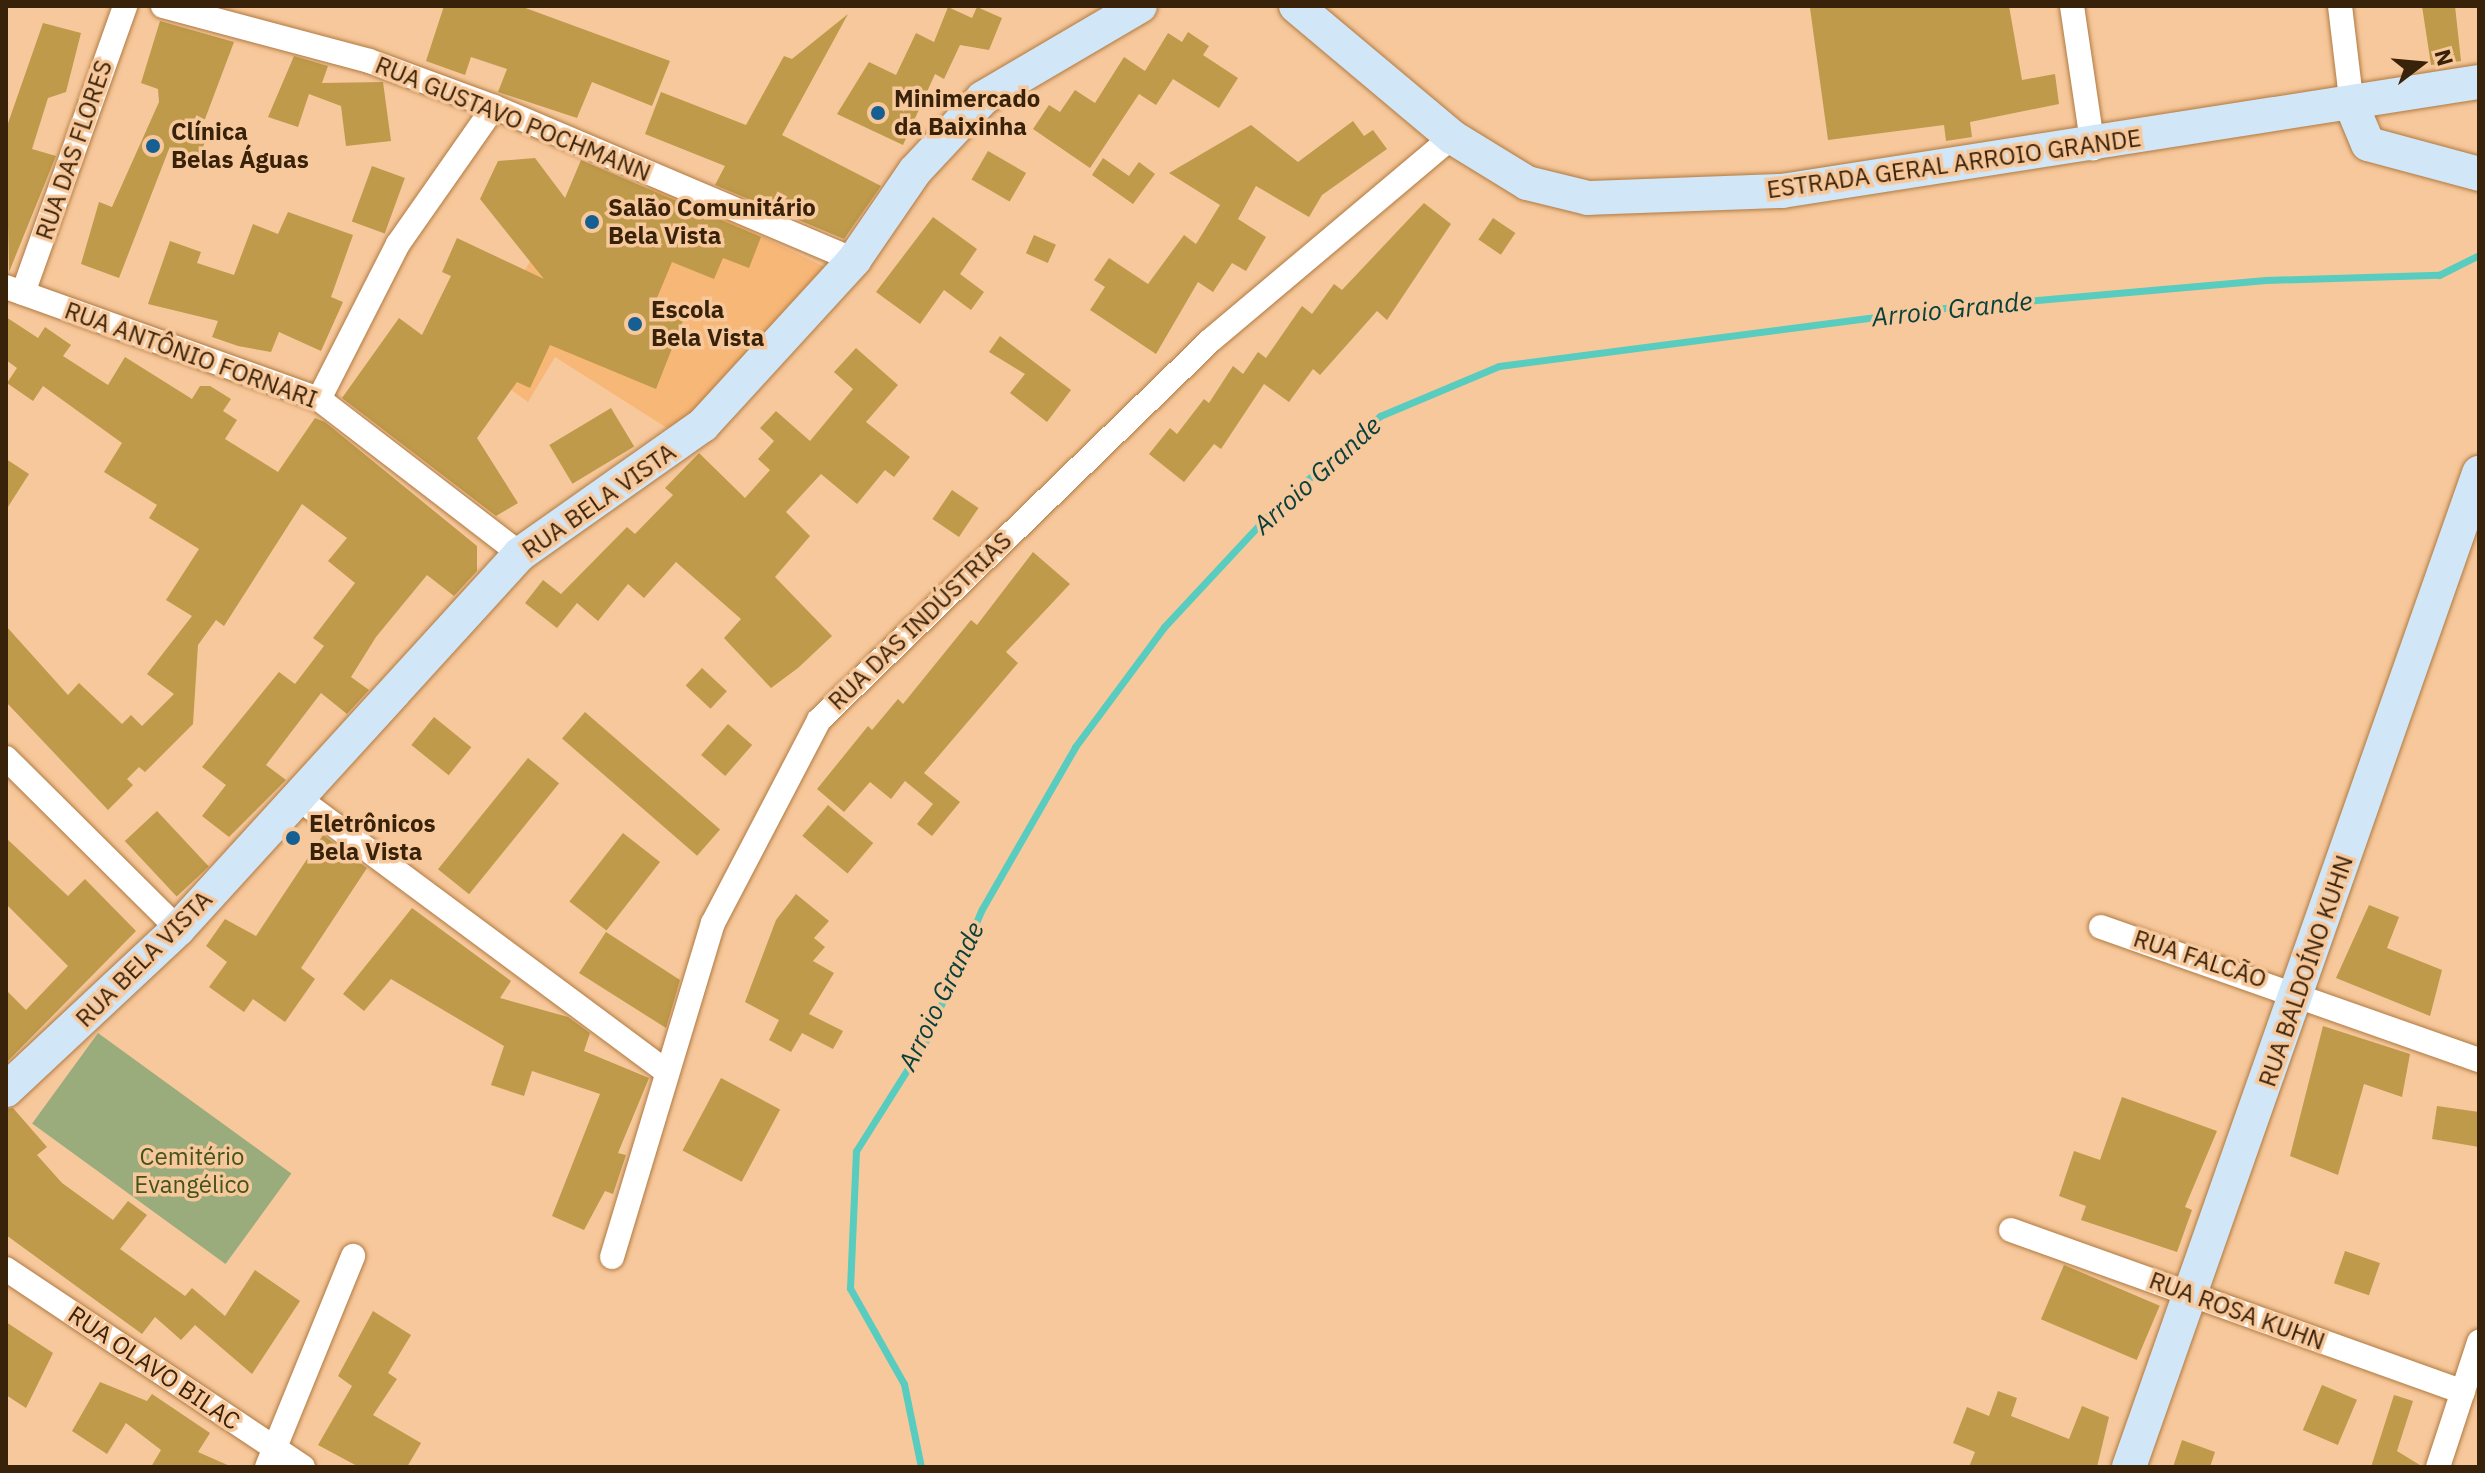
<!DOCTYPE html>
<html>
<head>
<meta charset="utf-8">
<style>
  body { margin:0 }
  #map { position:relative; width:2485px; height:1473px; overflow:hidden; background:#f7c89b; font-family:"IBM Plex Sans",sans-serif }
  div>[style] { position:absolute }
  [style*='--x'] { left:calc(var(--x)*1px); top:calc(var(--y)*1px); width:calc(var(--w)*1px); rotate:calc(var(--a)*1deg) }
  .built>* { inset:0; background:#f7b777 }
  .green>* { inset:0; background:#9aac7c; transform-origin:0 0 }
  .stream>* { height:7px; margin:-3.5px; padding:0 3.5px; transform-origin:3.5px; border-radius:3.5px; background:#57ccbf }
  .building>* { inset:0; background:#be9a4a; transform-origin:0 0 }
  .roads { filter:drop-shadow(0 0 2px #b07a41) drop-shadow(0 0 2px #b07a41) }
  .street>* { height:24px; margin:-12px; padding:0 12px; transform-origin:12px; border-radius:12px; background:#fff }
  .secondary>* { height:34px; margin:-17px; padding:0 17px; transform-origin:17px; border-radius:17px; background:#d1e6f7 }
  .dots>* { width:22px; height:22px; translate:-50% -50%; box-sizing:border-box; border:4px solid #f7c89b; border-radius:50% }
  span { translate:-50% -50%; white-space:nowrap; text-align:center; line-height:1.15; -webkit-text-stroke:7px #f7c89b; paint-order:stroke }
  .poi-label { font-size:24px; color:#39220a; font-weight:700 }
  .left { translate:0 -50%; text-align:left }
  .street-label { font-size:24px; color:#39220a }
  .park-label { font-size:24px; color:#42541d }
  .water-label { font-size:26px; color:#09403b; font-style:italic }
  .frame { position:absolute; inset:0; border:8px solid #39220a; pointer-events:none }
  .north { position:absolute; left:2381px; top:24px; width:80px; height:80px; -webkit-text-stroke:6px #f7c89b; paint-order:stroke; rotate:74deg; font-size:22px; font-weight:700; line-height:32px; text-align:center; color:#39220a }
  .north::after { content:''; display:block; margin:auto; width:28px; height:36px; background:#39220a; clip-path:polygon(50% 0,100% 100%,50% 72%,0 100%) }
</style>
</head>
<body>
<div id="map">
  <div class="built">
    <i style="clip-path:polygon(651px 183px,825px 267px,675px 433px,555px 357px,528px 402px,473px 362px,532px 258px,604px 290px)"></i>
  </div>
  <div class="green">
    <i style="left:98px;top:1033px;width:239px;height:112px;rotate:36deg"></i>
  </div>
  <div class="stream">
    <i style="--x:921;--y:1467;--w:85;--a:-101.6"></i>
    <i style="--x:904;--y:1384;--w:110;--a:-119.4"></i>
    <i style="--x:850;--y:1288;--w:137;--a:-87.5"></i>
    <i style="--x:856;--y:1151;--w:131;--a:-57.8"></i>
    <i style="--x:926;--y:1040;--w:142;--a:-66.9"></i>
    <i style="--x:982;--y:909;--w:187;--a:-60.1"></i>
    <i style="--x:1075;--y:747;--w:149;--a:-53.4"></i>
    <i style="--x:1164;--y:627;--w:158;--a:-47"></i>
    <i style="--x:1272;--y:511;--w:144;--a:-41.3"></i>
    <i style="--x:1380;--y:416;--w:129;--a:-22.8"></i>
    <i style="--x:1499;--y:366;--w:450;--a:-7.4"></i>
    <i style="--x:1945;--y:308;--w:322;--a:-5"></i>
    <i style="--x:2266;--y:280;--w:173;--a:-1.7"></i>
    <i style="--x:2439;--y:275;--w:45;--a:-26.6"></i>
  </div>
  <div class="building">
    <i style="clip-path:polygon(444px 6px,520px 6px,670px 61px,652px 106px,592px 82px,577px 118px,498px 92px,507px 69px,471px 57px,465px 75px,426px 61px)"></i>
    <i style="clip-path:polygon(2009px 6px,2022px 80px,2055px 74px,2059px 104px,1970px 122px,1972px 137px,1946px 141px,1944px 125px,1828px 140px,1810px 8px)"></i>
    <i style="clip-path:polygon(2422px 6px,2455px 6px,2461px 61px,2431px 65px)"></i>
    <i style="clip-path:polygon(948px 7px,972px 18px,977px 7px,1002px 18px,989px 50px,960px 45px,944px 79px,935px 74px,903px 145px,837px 114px,869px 62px,896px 75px,916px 33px,934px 42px)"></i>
    <i style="clip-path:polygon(848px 14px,782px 135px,881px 186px,844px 239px,715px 185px,725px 166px,645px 134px,661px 92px,746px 125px,784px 56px,792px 59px)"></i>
    <i style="clip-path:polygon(160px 21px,234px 42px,202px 127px,210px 130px,198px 159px,169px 149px,119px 278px,81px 264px,99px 202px,112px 207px,159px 102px,158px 89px,141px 83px)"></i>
    <i style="clip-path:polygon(43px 23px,81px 33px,66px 92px,48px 98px,32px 149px,56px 156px,9px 272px,6px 129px)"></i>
    <i style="clip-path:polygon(1188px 32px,1209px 46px,1203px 55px,1238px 78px,1219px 108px,1173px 79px,1156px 105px,1139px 94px,1090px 168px,1033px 129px,1049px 105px,1060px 112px,1075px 90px,1095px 103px,1124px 57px,1145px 71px,1168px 33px,1182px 42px)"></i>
    <i style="clip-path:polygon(294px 56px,328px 66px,322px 83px,383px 82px,391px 141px,346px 146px,341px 106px,309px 94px,298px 127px,268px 117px)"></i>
    <i style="clip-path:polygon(1353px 121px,1364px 136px,1373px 130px,1387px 149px,1322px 195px,1309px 217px,1256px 186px,1238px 219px,1266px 237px,1246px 271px,1232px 263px,1213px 292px,1198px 282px,1156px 354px,1090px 310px,1105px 287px,1094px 280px,1109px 258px,1148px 284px,1184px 235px,1196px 244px,1220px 205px,1169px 173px,1251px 125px,1298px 162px)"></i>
    <i style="left:988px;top:151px;width:44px;height:33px;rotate:30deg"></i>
    <i style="clip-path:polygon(535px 158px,565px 198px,581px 160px,761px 237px,749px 268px,723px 258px,714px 279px,672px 262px,654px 305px,684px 318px,656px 389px,550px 345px,530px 388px,517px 382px,477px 438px,518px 503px,496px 516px,342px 398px,399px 318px,422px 335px,451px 276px,442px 272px,457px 238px,544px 279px,480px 199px,498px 161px)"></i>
    <i style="clip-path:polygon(1103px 158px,1129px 176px,1139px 162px,1155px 174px,1133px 204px,1092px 175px)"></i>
    <i style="left:372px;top:166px;width:35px;height:59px;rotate:20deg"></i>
    <i style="clip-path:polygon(1424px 203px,1451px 224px,1387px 320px,1377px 311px,1320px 375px,1313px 369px,1289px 402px,1264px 384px,1221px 449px,1214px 444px,1184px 482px,1149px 454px,1170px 428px,1177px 434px,1204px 399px,1209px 403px,1233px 366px,1243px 374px,1258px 352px,1266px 358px,1302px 306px,1312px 314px,1334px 284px,1342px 290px)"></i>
    <i style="clip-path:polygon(288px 212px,353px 235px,331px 297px,343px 302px,321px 351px,279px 332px,271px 352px,238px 346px,212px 337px,218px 321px,148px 304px,170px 241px,201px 252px,197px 263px,234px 275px,253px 224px,278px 234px)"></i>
    <i style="clip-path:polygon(933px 217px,977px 249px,960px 274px,984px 292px,971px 310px,944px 290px,920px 324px,876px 292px)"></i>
    <i style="left:1493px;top:218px;width:27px;height:26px;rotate:34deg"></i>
    <i style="left:1034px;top:235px;width:24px;height:20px;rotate:24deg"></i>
    <i style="clip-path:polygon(6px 317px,38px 338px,45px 327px,71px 345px,63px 356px,108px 385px,125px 357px,192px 399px,200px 386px,210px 386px,231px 399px,223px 411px,237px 420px,225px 439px,278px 472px,315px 418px,325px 422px,477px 546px,477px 571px,454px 596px,427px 575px,376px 637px,351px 677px,369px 690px,347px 714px,321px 693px,266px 765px,286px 780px,229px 837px,202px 816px,226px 785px,202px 767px,279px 672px,295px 684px,324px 646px,313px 638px,355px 583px,328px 561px,347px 538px,302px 504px,224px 626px,216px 620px,198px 645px,193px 724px,145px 772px,139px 767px,127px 779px,133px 785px,108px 810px,6px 702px,6px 626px,68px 695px,79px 683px,122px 724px,131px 715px,142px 726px,174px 694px,147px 674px,192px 616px,166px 600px,199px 549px,149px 518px,157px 505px,104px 472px,122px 443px,43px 386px,33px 401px,7px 383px,17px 368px,6px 360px)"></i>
    <i style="clip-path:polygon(1000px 336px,1071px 390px,1047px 422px,1010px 393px,1025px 374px,989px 352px)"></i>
    <i style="clip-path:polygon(856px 348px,898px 385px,866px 422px,910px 457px,894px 477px,885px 470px,857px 504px,821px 474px,786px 512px,810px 536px,775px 577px,832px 636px,798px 668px,771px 688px,724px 638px,741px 619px,676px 562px,644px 598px,628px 584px,598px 621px,577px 603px,557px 628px,525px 603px,543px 580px,561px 594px,627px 527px,635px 534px,673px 495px,665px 488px,699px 453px,745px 498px,770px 470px,758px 459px,774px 441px,760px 428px,776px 411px,810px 441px,853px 389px,834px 372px)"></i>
    <i style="left:611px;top:408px;width:45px;height:72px;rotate:59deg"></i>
    <i style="clip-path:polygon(6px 459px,29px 474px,6px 510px)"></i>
    <i style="left:952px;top:490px;width:32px;height:35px;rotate:34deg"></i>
    <i style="clip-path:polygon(1033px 552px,1070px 584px,1006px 652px,1018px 663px,924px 773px,960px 802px,932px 836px,917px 824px,933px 804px,905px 781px,891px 799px,870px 782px,844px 812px,817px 789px,868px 726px,872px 730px,898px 699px,903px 704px,971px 620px,977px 625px)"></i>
    <i style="left:702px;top:668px;width:34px;height:24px;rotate:43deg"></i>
    <i style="left:585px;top:712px;width:179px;height:35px;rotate:41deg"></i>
    <i style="left:434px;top:717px;width:48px;height:36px;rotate:39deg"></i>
    <i style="left:728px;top:724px;width:32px;height:41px;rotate:41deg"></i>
    <i style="left:528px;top:758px;width:40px;height:143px;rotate:39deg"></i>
    <i style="left:828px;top:805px;width:59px;height:40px;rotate:40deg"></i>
    <i style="left:157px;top:811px;width:76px;height:44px;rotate:47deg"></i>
    <i style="left:623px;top:833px;width:47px;height:87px;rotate:38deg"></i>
    <i style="clip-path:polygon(323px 835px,367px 868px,301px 968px,315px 979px,285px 1022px,253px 999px,244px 1012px,209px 987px,227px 962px,206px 946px,225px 919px,256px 936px)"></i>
    <i style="clip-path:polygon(6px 838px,68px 896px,85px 879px,136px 931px,6px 1063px,6px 990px,26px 1010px,68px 966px,6px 904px)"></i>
    <i style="clip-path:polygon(796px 894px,829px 921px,814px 938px,825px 947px,813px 961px,834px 973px,809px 1014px,843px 1031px,833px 1049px,802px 1033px,791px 1052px,769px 1040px,779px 1020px,745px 1002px,776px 920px)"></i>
    <i style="clip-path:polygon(2369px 905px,2399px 917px,2387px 948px,2442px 970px,2430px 1016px,2336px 978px)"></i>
    <i style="clip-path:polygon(412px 908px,511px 981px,500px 998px,568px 1017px,590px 1033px,584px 1051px,649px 1078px,618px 1153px,626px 1155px,613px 1194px,605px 1191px,584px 1230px,552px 1216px,600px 1094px,532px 1071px,524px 1096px,491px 1085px,504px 1046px,391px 979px,364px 1011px,343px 994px)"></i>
    <i style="clip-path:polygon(606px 932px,680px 980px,666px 1028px,579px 973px)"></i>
    <i style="clip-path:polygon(2323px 1026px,2410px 1054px,2402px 1097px,2364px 1084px,2338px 1175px,2290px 1156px)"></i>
    <i style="left:721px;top:1078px;width:67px;height:82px;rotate:28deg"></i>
    <i style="clip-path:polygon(2122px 1097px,2217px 1131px,2185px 1207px,2192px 1210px,2177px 1252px,2081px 1220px,2086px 1206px,2059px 1196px,2074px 1151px,2100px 1160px)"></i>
    <i style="clip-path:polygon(2437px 1106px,2479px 1112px,2479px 1147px,2432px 1139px)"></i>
    <i style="clip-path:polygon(13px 1108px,47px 1147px,37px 1155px,62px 1183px,113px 1220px,128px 1201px,147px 1215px,120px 1249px,185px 1296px,192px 1288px,225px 1316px,255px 1270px,300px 1301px,252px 1374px,195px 1325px,181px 1340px,155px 1317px,142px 1334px,6px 1235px,6px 1109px)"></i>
    <i style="left:2345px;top:1251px;width:37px;height:34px;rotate:19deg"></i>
    <i style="left:2064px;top:1265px;width:104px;height:59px;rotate:23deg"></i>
    <i style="clip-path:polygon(373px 1311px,411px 1335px,388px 1373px,397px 1379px,373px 1415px,421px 1443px,407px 1467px,359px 1467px,318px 1445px,352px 1386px,338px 1376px)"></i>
    <i style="clip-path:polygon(6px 1322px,53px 1353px,26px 1408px,6px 1395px)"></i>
    <i style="clip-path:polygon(100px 1382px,147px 1401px,152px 1394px,210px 1433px,198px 1452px,232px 1467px,151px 1467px,161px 1450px,126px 1423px,107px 1454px,72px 1431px)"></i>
    <i style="left:2322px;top:1385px;width:38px;height:49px;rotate:23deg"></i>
    <i style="clip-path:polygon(1998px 1391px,2017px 1398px,2011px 1416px,2069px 1439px,2082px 1406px,2109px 1417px,2097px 1467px,1969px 1467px,1975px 1452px,1953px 1443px,1967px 1407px,1989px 1416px)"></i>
    <i style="clip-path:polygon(2394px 1395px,2413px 1401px,2397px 1451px,2423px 1467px,2371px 1467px)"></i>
    <i style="clip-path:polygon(2182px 1440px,2215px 1452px,2210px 1467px,2173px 1467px)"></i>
  </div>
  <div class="roads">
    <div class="street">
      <i style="--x:163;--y:6;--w:213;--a:14.9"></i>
      <i style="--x:369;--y:61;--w:133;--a:20.2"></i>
      <i style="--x:494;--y:107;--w:391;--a:23"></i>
      <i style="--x:2072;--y:6;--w:144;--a:81.6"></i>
      <i style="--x:2340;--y:6;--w:101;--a:83.2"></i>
      <i style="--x:6;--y:287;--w:332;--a:19.7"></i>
      <i style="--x:319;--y:399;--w:254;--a:37.6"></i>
      <i style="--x:23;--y:293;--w:305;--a:-70.4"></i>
      <i style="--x:319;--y:399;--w:174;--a:-63"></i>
      <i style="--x:398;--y:244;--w:167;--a:-55"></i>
      <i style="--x:6;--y:758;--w:243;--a:44.8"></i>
      <i style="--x:298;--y:798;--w:458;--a:36.6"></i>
      <i style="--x:2101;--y:927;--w:401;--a:19.4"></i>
      <i style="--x:2011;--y:1230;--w:480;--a:19.7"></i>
      <i style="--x:612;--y:1257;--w:349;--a:-73.2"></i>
      <i style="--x:713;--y:923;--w:229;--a:-62.4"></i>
      <i style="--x:819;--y:720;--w:546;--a:-44.11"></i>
      <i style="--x:1211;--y:340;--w:315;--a:-40.1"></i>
      <i style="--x:6;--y:1269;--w:357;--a:33.7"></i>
      <i style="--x:267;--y:1467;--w:228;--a:-67.8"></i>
      <i style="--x:2438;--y:1467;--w:132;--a:-71.8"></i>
    </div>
    <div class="secondary">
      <i style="--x:1296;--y:6;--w:204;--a:40"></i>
      <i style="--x:1452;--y:137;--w:88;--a:31.5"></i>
      <i style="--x:1527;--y:183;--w:63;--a:13.8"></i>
      <i style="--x:1588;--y:198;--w:194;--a:-2.1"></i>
      <i style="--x:1782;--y:191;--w:705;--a:-8.89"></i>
      <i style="--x:2352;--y:106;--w:41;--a:67.2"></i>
      <i style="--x:2368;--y:144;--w:115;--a:15.1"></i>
      <i style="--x:6;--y:1090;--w:236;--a:-43.1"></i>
      <i style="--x:178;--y:929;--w:508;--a:-47.64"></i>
      <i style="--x:520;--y:554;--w:224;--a:-35.2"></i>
      <i style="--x:703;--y:425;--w:224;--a:-47.5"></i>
      <i style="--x:854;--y:260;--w:108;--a:-55.6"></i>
      <i style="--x:915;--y:171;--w:100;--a:-47"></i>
      <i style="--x:983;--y:98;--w:182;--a:-30.4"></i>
      <i style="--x:2129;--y:1467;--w:1054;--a:-70.6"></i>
    </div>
  </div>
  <div class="dots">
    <i style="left:878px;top:113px;background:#165f93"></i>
    <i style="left:153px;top:146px;background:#165f93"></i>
    <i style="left:592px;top:222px;background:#165f93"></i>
    <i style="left:635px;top:324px;background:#165f93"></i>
    <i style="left:293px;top:838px;background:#165f93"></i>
  </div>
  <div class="poi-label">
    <span class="left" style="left:894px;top:113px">Minimercado<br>da Baixinha</span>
    <span class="left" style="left:171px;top:146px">Clínica<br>Belas Águas</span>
    <span class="left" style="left:608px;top:222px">Salão Comunitário<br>Bela Vista</span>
    <span class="left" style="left:651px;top:324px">Escola<br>Bela Vista</span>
    <span class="left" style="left:309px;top:838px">Eletrônicos<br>Bela Vista</span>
  </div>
  <div class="street-label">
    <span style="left:513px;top:119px;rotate:22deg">RUA GUSTAVO POCHMANN</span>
    <span style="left:74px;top:150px;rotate:-71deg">RUA DAS FLORES</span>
    <span style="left:1954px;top:164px;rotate:-8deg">ESTRADA GERAL ARROIO GRANDE</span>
    <span style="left:191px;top:355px;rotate:20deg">RUA ANTÔNIO FORNARI</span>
    <span style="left:599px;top:501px;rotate:-35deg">RUA BELA VISTA</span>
    <span style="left:920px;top:621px;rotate:-44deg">RUA DAS INDÚSTRIAS</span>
    <span style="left:144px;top:959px;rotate:-45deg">RUA BELA VISTA</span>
    <span style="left:2200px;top:959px;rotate:18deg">RUA FALCÃO</span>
    <span style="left:2306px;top:971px;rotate:-71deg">RUA BALDOÍNO KUHN</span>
    <span style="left:2237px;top:1311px;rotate:20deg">RUA ROSA KUHN</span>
    <span style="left:154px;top:1368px;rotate:34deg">RUA OLAVO BILAC</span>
  </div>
  <div class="park-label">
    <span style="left:192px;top:1171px">Cemitério<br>Evangélico</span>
  </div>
  <div class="water-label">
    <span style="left:1952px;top:309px;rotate:-6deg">Arroio Grande</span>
    <span style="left:1317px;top:475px;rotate:-42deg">Arroio Grande</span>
    <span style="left:941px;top:996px;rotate:-64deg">Arroio Grande</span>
  </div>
  <div class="frame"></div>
  <div class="north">N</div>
</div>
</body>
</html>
